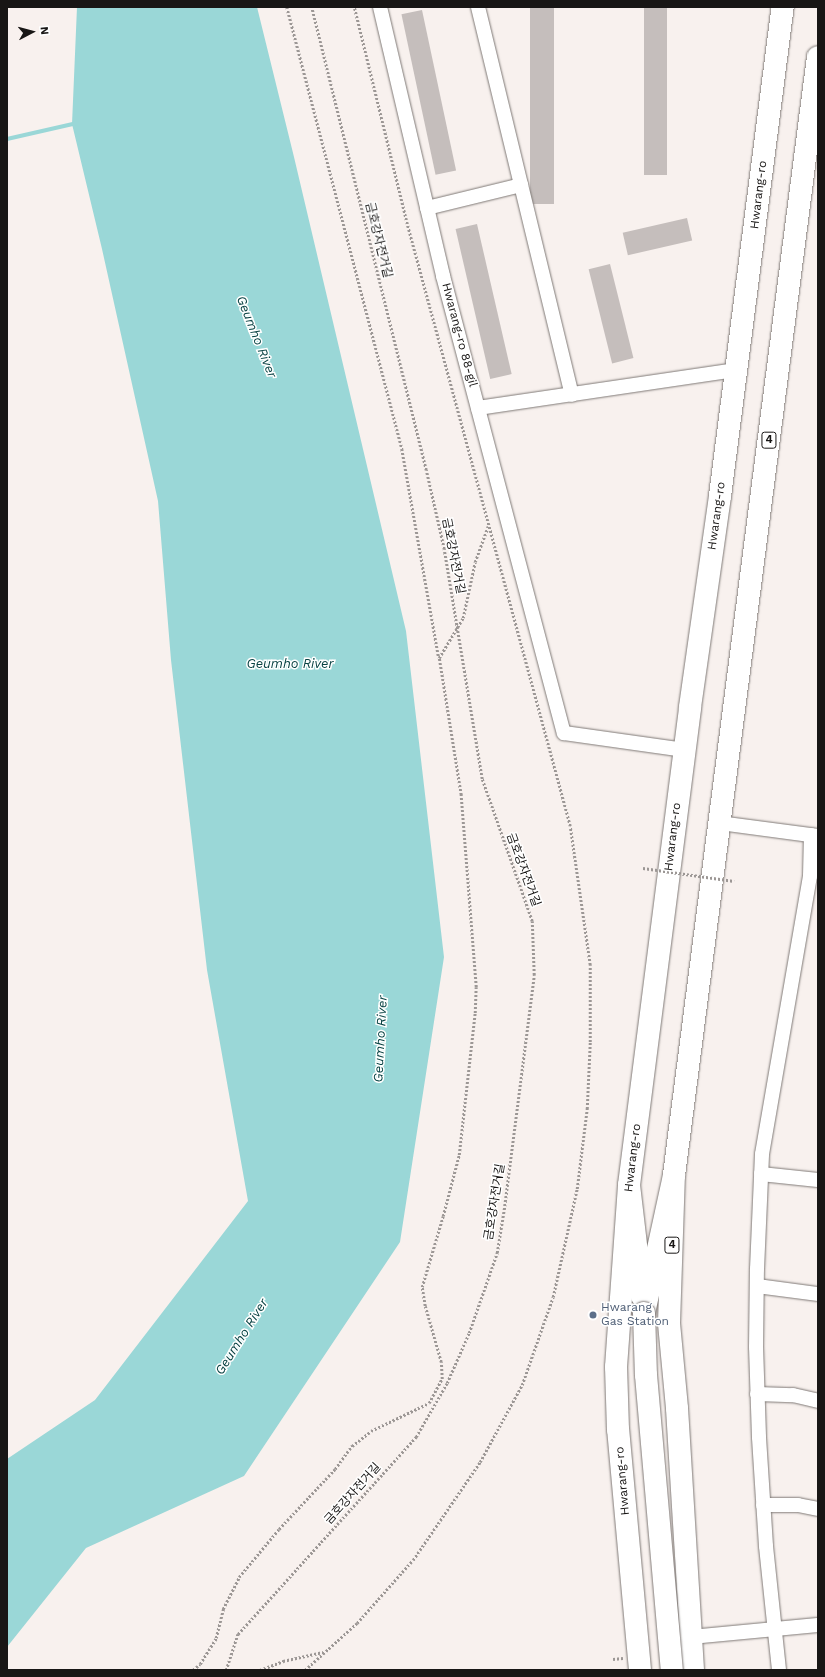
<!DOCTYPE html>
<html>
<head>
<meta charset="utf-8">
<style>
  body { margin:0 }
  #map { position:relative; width:825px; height:1677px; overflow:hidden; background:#f8f1ee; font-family:"Work Sans","Noto Sans KR",sans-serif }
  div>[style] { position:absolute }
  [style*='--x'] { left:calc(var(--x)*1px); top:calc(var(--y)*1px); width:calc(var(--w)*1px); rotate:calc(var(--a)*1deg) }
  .water>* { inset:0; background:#9ad7d7 }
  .stream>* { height:4px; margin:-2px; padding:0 2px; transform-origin:2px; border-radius:2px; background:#9ad7d7 }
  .building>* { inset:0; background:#c5bebc; transform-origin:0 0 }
  .path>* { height:2.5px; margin-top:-1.25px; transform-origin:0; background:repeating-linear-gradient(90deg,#9c9795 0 2px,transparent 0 4px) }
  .roads { filter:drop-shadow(0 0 1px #7f7976) drop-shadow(0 0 1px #7f7976) }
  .minor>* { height:14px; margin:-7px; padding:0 7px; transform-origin:7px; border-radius:7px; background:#fff }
  .primary>* { height:22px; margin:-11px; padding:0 11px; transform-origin:11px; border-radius:11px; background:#fff }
  .motorway>* { height:22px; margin:-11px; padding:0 11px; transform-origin:11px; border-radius:11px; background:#fff }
  .path-bridge>* { height:2.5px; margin-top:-1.25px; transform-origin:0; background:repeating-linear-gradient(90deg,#9c9795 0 2px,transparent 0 4px) }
  .bridges { filter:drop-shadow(0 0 1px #7f7976) drop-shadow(0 0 1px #7f7976) }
  .motorway-bridge>* { height:22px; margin:-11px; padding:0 11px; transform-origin:11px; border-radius:11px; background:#fff }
  .dots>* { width:11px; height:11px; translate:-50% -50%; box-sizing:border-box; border:2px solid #fff; border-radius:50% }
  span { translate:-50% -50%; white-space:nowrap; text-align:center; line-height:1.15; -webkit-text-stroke:3px #fff; paint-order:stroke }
  .shield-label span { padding:1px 3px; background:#fff; border:1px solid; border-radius:3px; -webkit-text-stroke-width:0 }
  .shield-label { font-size:11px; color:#181615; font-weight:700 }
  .street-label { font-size:12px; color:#181615 }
  .service-label { font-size:12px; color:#4e5e75 }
  .left { translate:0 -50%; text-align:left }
  .water-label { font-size:13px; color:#084243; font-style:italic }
  .frame { position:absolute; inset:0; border:8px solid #181615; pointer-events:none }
  .north { position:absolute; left:12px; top:12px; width:40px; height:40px; -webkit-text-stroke:3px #fff; paint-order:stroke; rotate:84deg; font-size:11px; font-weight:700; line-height:16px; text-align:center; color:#181615 }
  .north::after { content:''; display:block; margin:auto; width:14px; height:18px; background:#181615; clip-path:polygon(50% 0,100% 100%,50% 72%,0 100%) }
</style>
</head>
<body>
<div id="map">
  <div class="water">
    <i style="clip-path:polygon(77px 7px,257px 7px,294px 157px,406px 631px,444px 957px,400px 1242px,244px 1476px,86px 1548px,7px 1647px,7px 1459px,95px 1400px,248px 1201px,207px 970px,171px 660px,158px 501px,102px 249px,72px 124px)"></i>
  </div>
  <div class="stream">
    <i style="--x:7;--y:139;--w:72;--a:-12.9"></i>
  </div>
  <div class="building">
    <i style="left:530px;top:7px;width:24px;height:197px"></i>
    <i style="left:644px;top:7px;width:23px;height:168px"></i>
    <i style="left:422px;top:10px;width:164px;height:21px;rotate:78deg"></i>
    <i style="left:687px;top:218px;width:23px;height:66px;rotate:77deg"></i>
    <i style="left:477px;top:224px;width:154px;height:22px;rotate:77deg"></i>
    <i style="left:610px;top:264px;width:97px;height:22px;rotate:76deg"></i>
  </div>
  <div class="path">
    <i style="--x:287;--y:7;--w:457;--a:75.4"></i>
    <i style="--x:402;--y:449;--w:212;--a:80"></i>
    <i style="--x:613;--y:1659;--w:10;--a:-6"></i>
    <i style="--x:193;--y:1670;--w:9;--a:-41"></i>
    <i style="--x:200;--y:1664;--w:31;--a:-58"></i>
    <i style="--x:216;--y:1638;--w:30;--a:-76"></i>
    <i style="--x:223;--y:1609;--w:36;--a:-63"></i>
    <i style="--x:239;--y:1577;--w:62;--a:-50.2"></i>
    <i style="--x:279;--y:1529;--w:82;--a:-47"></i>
    <i style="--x:335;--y:1469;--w:29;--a:-54"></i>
    <i style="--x:352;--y:1446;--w:24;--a:-38"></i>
    <i style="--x:371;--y:1431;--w:64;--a:-25.8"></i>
    <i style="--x:429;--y:1403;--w:27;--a:-62"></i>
    <i style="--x:442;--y:1379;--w:17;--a:-93"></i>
    <i style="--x:441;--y:1362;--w:58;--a:-105.9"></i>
    <i style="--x:425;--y:1306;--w:19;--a:-99"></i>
    <i style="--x:422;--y:1287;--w:74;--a:-73.5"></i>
    <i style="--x:443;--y:1216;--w:63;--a:-75.3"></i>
    <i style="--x:459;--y:1155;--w:143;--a:-83.6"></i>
    <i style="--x:475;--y:1013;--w:26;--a:-88"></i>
    <i style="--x:476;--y:987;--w:193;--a:-94.5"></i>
    <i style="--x:461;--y:795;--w:139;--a:-99.1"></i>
    <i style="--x:439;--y:658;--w:47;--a:-59"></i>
    <i style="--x:463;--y:618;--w:57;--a:-77.9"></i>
    <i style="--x:475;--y:562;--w:38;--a:-70"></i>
    <i style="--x:226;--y:1670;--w:38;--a:-72"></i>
    <i style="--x:238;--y:1634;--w:266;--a:-47.9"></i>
    <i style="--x:416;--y:1437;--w:62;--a:-60.1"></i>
    <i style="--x:447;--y:1383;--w:55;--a:-66.3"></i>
    <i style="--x:469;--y:1333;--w:85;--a:-70.7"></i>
    <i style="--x:497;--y:1253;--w:44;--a:-80.8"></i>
    <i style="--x:504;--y:1210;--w:237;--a:-82.7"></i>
    <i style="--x:534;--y:975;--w:54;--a:-92.1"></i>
    <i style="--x:532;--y:921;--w:151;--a:-109.4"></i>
    <i style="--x:482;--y:779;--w:233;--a:-99.4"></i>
    <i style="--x:444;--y:549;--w:81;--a:-102.8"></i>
    <i style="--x:426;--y:470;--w:477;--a:-103.9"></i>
    <i style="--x:260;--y:1670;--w:25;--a:-21"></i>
    <i style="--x:283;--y:1661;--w:41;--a:-12.7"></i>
    <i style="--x:305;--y:1670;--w:70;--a:-42.1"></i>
    <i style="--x:357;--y:1623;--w:84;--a:-48.4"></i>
    <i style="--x:413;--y:1560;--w:119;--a:-55.6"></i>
    <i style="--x:480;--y:1462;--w:88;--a:-61.4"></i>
    <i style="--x:522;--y:1385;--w:93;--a:-70.6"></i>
    <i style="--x:553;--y:1297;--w:111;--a:-77.5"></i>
    <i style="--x:577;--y:1189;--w:81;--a:-82.9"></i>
    <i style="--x:587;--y:1109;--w:67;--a:-87.4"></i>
    <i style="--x:590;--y:1042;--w:77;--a:-90"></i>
    <i style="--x:590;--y:965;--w:140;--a:-98.2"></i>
    <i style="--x:570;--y:826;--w:624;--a:-105.15"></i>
    <i style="--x:407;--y:224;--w:223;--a:-103.7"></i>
  </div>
  <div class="roads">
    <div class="minor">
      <i style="--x:380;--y:7;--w:276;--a:76.8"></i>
      <i style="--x:443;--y:276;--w:473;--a:75.2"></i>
      <i style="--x:564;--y:733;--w:122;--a:8"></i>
      <i style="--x:478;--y:7;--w:399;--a:76.4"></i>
      <i style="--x:427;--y:208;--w:97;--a:-13.7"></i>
      <i style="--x:478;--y:408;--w:261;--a:-8.4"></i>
      <i style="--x:720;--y:823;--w:99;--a:7.6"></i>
      <i style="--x:761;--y:1174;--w:57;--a:6"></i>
      <i style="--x:757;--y:1286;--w:62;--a:7.5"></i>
      <i style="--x:757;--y:1394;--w:36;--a:2"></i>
      <i style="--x:793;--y:1395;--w:26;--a:13"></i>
      <i style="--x:763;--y:1505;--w:35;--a:0"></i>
      <i style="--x:798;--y:1505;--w:20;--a:11"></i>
      <i style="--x:690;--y:1637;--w:129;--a:-5.4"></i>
      <i style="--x:779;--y:1670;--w:125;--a:-96"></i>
      <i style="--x:766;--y:1546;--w:109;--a:-93.7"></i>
      <i style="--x:759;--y:1437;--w:90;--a:-91.9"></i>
      <i style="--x:756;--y:1347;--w:78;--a:-89.3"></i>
      <i style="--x:757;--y:1269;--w:115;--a:-87.5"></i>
      <i style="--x:762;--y:1154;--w:282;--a:-80.2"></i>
      <i style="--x:810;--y:876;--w:41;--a:-88.6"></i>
    </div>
    <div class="primary">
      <i style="--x:640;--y:1670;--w:241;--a:-95.2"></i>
      <i style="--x:618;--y:1430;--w:63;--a:-91.8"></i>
      <i style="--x:616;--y:1367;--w:182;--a:-85.9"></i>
      <i style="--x:629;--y:1185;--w:482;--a:-82.7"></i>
      <i style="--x:690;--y:707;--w:213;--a:-81.9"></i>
      <i style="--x:720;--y:496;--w:493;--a:-82.7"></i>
      <i style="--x:693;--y:1670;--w:262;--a:-93.5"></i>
      <i style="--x:677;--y:1408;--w:85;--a:-95.4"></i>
      <i style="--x:669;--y:1323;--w:148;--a:-88.1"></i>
      <i style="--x:674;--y:1175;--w:1127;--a:-82.66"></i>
    </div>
    <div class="motorway">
      <i style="--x:629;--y:1185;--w:112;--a:83.3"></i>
      <i style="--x:644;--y:1313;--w:141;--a:-77.7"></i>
    </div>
  </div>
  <div class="path-bridge">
    <i style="--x:643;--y:868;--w:92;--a:8.1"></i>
  </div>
  <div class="bridges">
    <div class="motorway-bridge">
      <i style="--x:644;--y:1313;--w:62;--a:88.2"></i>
      <i style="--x:646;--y:1375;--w:296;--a:85"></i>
    </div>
  </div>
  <div class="dots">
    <i style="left:593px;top:1315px;background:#5c6f8a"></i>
  </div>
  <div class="shield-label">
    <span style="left:769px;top:440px">4</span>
    <span style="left:672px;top:1245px">4</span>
  </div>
  <div class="street-label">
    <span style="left:759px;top:195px;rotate:-83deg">Hwarang-ro</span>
    <span style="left:378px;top:240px;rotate:76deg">금호강자전거길</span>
    <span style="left:459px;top:335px;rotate:75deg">Hwarang-ro 88-gil</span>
    <span style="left:717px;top:516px;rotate:-82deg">Hwarang-ro</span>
    <span style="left:453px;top:556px;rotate:79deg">금호강자전거길</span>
    <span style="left:673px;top:837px;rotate:-83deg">Hwarang-ro</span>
    <span style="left:523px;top:870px;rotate:70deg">금호강자전거길</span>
    <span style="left:633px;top:1158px;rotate:-83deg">Hwarang-ro</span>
    <span style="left:495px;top:1202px;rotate:-81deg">금호강자전거길</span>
    <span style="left:623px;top:1481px;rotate:-95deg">Hwarang-ro</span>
    <span style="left:353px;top:1494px;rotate:-48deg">금호강자전거길</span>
  </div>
  <div class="service-label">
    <span class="left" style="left:601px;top:1315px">Hwarang<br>Gas Station</span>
  </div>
  <div class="water-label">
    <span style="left:256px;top:337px;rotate:68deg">Geumho River</span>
    <span style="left:290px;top:664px">Geumho River</span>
    <span style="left:381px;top:1039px;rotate:-87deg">Geumho River</span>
    <span style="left:242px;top:1337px;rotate:-58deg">Geumho River</span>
  </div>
  <div class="frame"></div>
  <div class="north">N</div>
</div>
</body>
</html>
